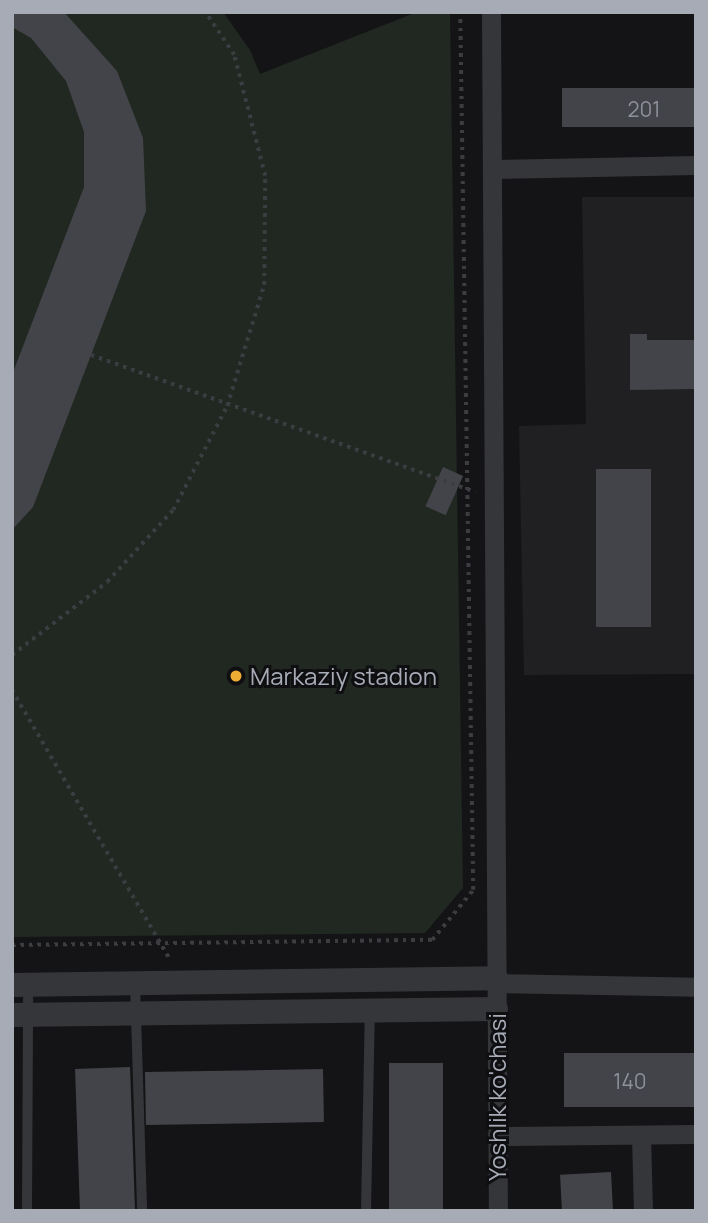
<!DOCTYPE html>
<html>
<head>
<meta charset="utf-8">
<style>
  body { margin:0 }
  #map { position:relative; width:708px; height:1223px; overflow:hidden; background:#141416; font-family:Manrope,sans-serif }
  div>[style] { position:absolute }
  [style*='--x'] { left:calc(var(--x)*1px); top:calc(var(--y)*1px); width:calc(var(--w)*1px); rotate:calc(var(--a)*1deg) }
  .built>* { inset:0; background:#202023 }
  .green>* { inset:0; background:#202821 }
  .building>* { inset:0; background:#434449; transform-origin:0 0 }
  .path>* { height:3.5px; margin-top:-1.75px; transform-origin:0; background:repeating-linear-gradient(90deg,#3b3d41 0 3.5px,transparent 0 8.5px) }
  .service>* { height:10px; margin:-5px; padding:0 5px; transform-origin:5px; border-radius:5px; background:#35363a }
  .minor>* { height:19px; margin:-9.5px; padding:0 9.5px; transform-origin:9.5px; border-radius:9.5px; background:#35363a }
  .tertiary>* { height:24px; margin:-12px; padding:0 12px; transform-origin:12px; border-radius:12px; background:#35363a }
  .dots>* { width:19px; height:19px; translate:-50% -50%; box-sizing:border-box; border:4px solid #0f0f11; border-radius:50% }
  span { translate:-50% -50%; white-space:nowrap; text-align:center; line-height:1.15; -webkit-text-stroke:6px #0f0f11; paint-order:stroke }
  .number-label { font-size:21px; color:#8d919b }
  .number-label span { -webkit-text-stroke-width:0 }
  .poi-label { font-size:24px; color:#a6abb6 }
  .left { translate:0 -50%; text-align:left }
  .street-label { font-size:24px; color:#a6abb6 }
  .frame { position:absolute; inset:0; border:14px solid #a6abb6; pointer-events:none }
</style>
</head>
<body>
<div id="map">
  <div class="built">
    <i style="clip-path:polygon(582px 197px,696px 197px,696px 674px,524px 675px,519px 426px,586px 424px)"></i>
  </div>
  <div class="green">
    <i style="clip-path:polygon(12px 12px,223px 12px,250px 50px,260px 74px,417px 12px,450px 12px,463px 888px,425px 933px,12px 937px)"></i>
  </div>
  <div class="building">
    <i style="clip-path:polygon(12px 12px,64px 12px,117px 71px,143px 138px,146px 211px,33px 507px,12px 530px,12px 375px,84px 187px,84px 132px,66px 81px,31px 38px,12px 27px)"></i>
    <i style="left:562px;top:88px;width:134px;height:39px"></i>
    <i style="clip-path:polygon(630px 334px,647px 334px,647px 340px,696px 340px,696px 389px,630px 390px)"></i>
    <i style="left:443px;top:467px;width:22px;height:43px;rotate:24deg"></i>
    <i style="left:596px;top:469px;width:55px;height:158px"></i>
    <i style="left:696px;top:1053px;width:54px;height:132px;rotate:90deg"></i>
    <i style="left:389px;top:1063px;width:54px;height:148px"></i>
    <i style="left:130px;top:1067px;width:144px;height:55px;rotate:88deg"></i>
    <i style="left:323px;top:1069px;width:53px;height:178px;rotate:89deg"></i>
    <i style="left:611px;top:1172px;width:39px;height:51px;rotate:87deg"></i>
  </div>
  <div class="path">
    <i style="--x:91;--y:355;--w:408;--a:19.6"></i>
    <i style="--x:12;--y:655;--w:120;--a:-37.5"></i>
    <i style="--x:107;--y:582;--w:98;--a:-47.5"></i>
    <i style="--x:173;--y:510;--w:117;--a:-62.6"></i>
    <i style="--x:227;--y:406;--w:127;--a:-73"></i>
    <i style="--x:264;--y:285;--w:109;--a:-89.5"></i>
    <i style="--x:265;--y:176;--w:125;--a:-104.4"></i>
    <i style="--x:234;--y:55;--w:52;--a:-124"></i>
    <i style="--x:12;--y:690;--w:314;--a:59.6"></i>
    <i style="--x:12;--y:945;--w:420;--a:-0.7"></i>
    <i style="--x:432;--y:940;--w:65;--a:-50.6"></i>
    <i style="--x:473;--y:890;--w:878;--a:-90.85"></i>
  </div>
  <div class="service">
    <i style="--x:135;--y:984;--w:227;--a:88.2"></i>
    <i style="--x:27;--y:1211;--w:226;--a:-89.7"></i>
    <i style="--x:366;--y:1211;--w:200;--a:-88.9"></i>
  </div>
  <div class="minor">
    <i style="--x:491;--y:12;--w:1199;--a:89.67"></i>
    <i style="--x:494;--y:169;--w:202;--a:-1.1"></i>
    <i style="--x:496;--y:983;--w:200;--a:1.1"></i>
    <i style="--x:641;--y:1135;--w:76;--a:88.5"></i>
    <i style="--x:497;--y:1136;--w:199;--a:-0.6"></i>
  </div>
  <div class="tertiary">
    <i style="--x:12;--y:985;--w:484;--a:-0.8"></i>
    <i style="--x:12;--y:1015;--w:484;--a:-0.7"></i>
  </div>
  <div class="dots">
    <i style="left:236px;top:676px;background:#edac34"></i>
  </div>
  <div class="number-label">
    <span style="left:644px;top:109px">201</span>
    <span style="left:630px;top:1081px">140</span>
  </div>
  <div class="poi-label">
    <span class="left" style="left:250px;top:676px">Markaziy stadion</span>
  </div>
  <div class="street-label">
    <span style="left:497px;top:1097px;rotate:-90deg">Yoshlik ko'chasi</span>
  </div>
  <div class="frame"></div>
</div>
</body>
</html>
